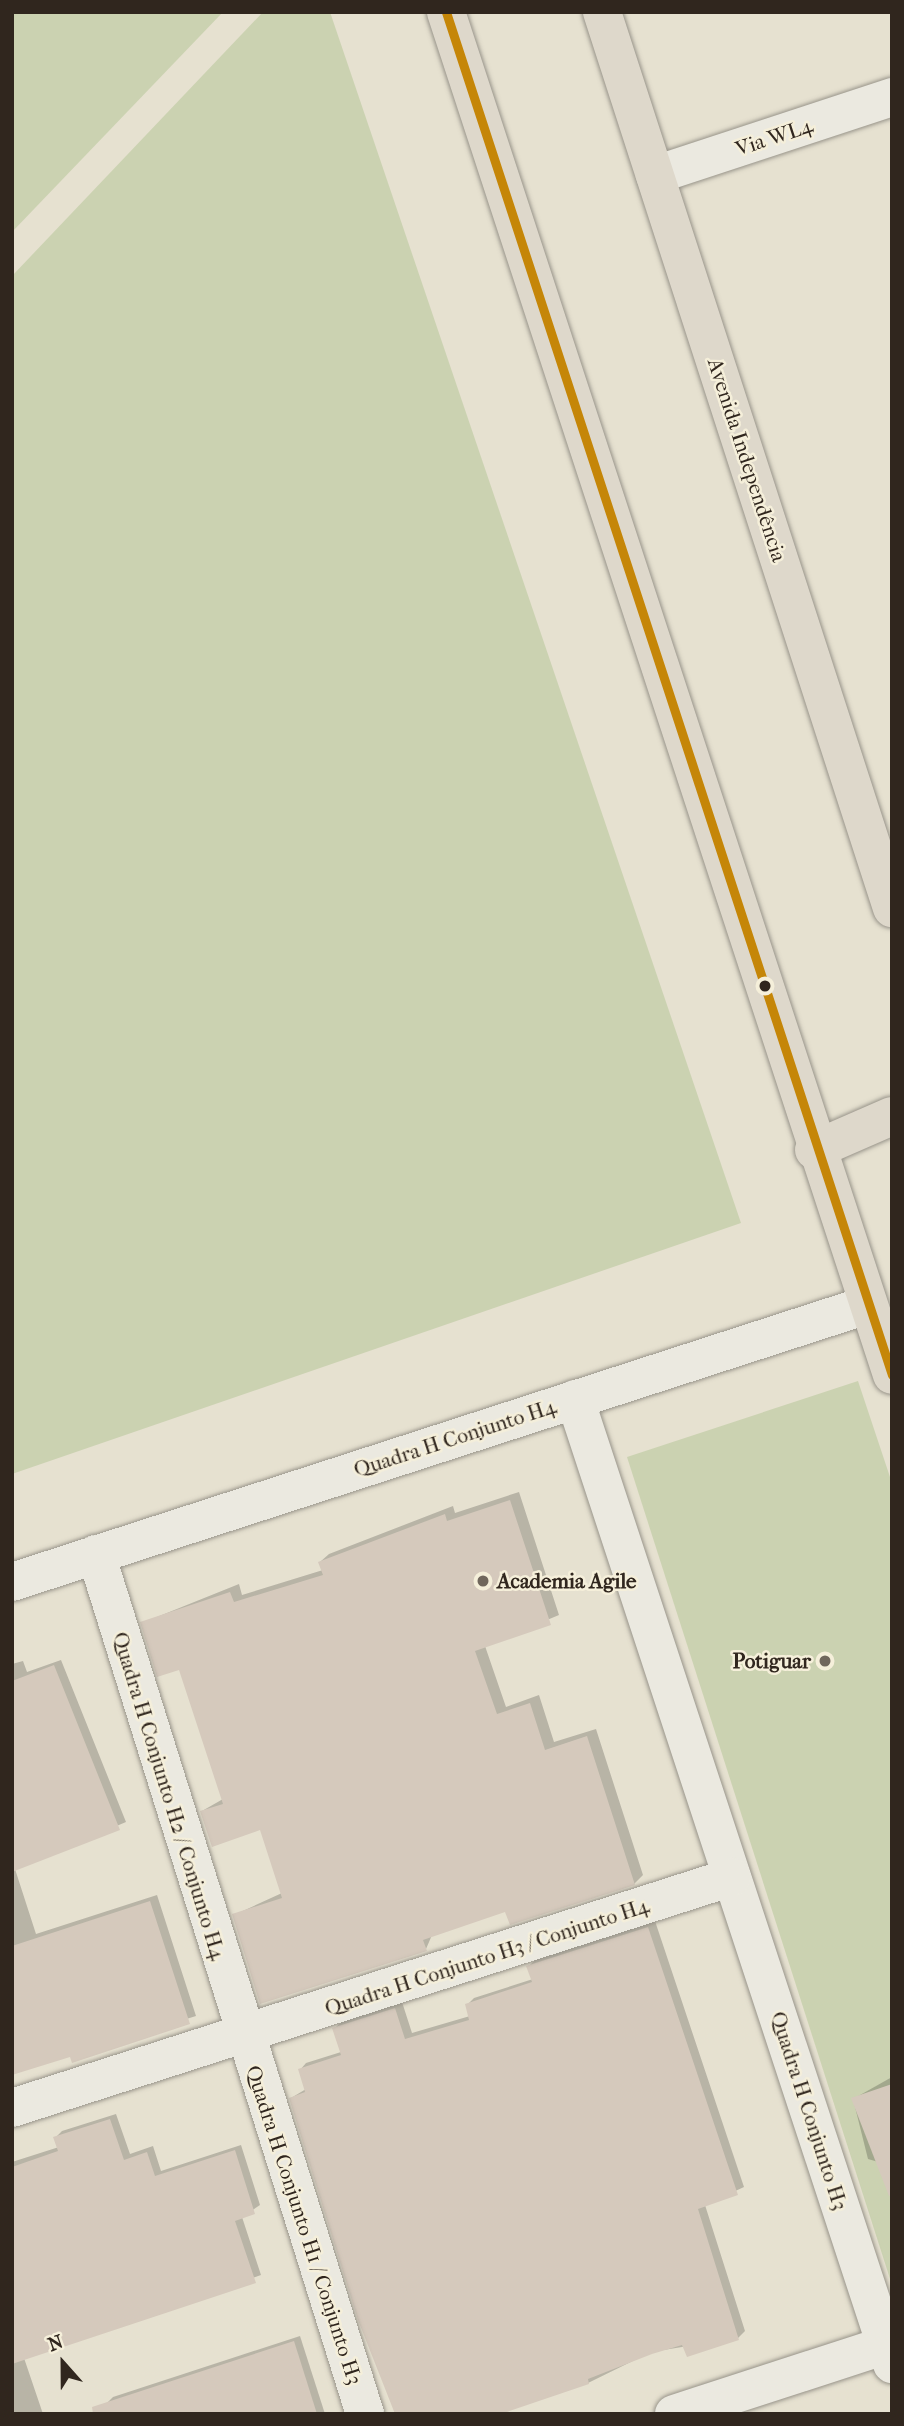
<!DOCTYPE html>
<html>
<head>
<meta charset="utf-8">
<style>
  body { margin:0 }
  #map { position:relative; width:904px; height:2426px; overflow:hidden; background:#e6e1d0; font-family:"IM FELL French Canon",serif }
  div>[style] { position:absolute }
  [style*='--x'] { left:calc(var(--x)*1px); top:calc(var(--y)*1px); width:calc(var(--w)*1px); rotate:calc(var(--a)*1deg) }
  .green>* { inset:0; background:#cbd2b1 }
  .shadow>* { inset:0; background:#0003 }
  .building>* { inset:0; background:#d5c9bc }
  .roads { filter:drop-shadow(0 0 2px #98948a) drop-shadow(0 0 2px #98948a) }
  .minor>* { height:38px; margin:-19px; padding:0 19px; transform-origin:19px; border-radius:19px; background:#ebe9e0 }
  .major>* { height:38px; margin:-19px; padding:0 19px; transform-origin:19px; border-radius:19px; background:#ded8cb }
  .bus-1>* { height:9px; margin:-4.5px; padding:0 4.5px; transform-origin:4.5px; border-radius:4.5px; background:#c58608 }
  .dots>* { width:19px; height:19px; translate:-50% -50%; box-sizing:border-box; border:4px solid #f5efda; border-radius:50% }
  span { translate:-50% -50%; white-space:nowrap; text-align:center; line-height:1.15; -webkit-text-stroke:5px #f5efda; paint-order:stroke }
  .street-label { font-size:21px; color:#30261e }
  .poi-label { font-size:21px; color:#30261e; font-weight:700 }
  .left { translate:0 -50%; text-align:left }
  .right { translate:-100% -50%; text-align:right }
  .frame { position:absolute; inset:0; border:14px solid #30261e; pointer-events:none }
  .north { position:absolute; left:28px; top:2328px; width:70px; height:70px; -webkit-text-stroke:5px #f5efda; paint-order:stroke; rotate:339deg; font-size:19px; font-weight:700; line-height:28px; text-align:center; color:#30261e }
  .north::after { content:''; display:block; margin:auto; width:24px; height:32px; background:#30261e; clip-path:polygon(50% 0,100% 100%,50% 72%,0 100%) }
</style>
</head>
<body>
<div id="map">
  <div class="green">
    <i style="clip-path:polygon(12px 12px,223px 12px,12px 232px)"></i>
    <i style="clip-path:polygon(263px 12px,330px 12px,741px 1223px,12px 1474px,12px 276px)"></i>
    <i style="clip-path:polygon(858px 1381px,892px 1483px,891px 2282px,627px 1457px)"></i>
  </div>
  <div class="shadow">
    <i style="clip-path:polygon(519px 1492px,559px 1615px,485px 1646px,506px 1707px,539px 1695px,554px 1742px,596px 1729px,643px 1875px,634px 1884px,506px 1910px,432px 1935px,426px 1949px,234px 1915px,282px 1893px,261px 1828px,202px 1811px,223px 1799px,180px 1667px,142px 1623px,239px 1584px,242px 1595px,323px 1570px,320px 1562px,329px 1554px,453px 1506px,455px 1513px)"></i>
    <i style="clip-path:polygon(61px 1660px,126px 1822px,15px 1869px,36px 1934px,157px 1895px,196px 2016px,12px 2073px,12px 1664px,23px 1661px,27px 1672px)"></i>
    <i style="clip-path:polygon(655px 1921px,744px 2187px,705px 2205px,745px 2331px,738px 2338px,651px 2352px,588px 2383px,291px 2098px,306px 2089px,300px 2070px,306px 2063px,341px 2052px,334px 2029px,341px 2022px,402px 2002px,412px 2033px,470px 2016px,467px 2005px,474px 1998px,533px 1979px,528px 1967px,535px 1960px)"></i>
    <i style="clip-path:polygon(892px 2077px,892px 2166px,868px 2159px,853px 2099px)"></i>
    <i style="clip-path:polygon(116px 2114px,130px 2154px,153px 2146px,161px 2171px,241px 2145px,260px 2205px,242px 2217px,261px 2275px,24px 2358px,43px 2414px,12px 2414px,12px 2162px,59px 2147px,55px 2138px,62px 2131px)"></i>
    <i style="clip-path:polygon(300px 2336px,325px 2414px,110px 2414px,107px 2403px,113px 2397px)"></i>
  </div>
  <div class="building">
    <i style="clip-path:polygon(510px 1500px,551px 1625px,475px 1651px,497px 1714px,530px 1703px,545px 1750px,587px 1736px,635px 1885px,510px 1925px,505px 1912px,423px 1940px,427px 1951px,260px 2004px,232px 1914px,282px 1898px,260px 1830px,212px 1847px,200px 1811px,223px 1804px,179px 1670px,157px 1677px,140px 1622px,230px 1592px,234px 1602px,323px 1575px,318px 1562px,445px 1514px,447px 1521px)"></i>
    <i style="clip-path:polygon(54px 1665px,120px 1830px,12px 1872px,12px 1681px)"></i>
    <i style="clip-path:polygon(150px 1901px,190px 2024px,72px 2063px,70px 2057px,12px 2075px,12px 1946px)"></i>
    <i style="clip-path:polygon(648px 1927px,738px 2195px,698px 2209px,739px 2340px,687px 2357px,682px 2345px,652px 2354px,588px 2379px,589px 2384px,501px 2414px,395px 2414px,358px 2320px,289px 2098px,305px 2092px,298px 2069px,341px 2055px,332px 2028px,395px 2008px,405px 2039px,469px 2020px,465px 2004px,532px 1982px,526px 1966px)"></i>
    <i style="clip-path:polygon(892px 2084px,892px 2195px,889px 2196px,851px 2098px)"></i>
    <i style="clip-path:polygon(110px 2119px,124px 2160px,147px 2152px,155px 2176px,235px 2150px,255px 2214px,235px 2221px,256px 2283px,12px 2364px,12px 2167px,58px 2151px,53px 2137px)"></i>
    <i style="clip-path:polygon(294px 2341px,317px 2414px,93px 2414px,92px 2407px)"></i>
  </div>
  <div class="roads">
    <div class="minor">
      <i style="--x:655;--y:175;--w:250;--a:-18.2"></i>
      <i style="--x:575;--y:1399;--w:1016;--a:71.81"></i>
      <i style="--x:96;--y:1554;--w:901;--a:72.63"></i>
      <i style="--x:12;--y:1582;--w:899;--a:-17.95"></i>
      <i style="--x:12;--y:2108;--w:756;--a:-17.79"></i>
      <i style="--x:674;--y:2414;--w:229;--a:-18"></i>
    </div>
    <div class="major">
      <i style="--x:446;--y:12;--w:1434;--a:71.88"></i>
      <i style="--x:602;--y:12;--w:942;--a:72.07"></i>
      <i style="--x:814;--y:1150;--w:85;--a:-23.6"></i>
    </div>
  </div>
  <div class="bus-1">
    <i style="--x:446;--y:12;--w:1434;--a:71.88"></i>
  </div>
  <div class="dots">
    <i style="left:765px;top:986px;background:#30261e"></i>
    <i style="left:483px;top:1581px;background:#70675c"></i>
    <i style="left:825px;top:1661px;background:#70675c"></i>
  </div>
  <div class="street-label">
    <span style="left:774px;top:137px;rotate:-18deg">Via WL4</span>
    <span style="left:747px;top:460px;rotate:72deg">Avenida Independência</span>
    <span style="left:455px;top:1438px;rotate:-18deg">Quadra H Conjunto H4</span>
    <span style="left:169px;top:1796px;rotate:73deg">Quadra H Conjunto H2 / Conjunto H4</span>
    <span style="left:487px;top:1957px;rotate:-18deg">Quadra H Conjunto H3 / Conjunto H4</span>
    <span style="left:809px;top:2111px;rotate:72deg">Quadra H Conjunto H3</span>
    <span style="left:304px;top:2225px;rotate:72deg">Quadra H Conjunto H1 / Conjunto H3</span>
  </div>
  <div class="poi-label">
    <span class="left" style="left:497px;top:1581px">Academia Agile</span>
    <span class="right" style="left:811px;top:1661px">Potiguar</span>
  </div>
  <div class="frame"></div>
  <div class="north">N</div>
</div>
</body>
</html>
